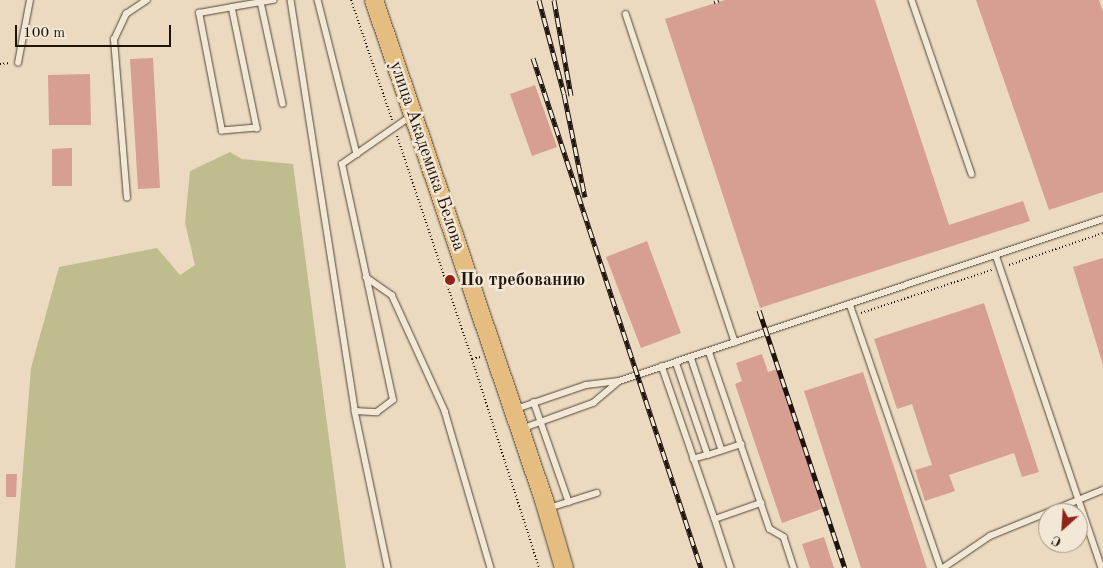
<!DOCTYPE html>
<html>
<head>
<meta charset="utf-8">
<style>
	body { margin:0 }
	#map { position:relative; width:1103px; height:568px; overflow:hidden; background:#ecdac0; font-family:"Old Standard TT",serif }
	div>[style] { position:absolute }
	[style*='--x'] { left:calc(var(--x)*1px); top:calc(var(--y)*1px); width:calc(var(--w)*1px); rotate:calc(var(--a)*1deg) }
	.green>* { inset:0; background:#bfbd8d }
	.building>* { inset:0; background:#d69f92 }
	.path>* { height:2px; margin-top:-1px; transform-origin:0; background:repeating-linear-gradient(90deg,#1d140c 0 1px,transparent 0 3.5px) }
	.roads { filter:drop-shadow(0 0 1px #514639) drop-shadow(0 0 1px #514639) }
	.lane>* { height:5.5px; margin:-2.75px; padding:0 2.75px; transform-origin:2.75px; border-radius:2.75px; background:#f3e7d6 }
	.primary>* { height:18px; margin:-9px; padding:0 9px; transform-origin:9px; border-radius:9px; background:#e6bd80 }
	.rail>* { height:5px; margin-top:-2.5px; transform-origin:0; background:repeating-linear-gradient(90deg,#f3e7d6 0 9px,#1d140c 0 18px); box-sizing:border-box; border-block:1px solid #1d140c }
	.dots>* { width:14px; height:14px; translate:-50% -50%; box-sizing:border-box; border:2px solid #f3e7d6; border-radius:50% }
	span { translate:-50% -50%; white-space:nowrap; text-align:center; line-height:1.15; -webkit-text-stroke:5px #f3e7d6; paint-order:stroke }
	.street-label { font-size:18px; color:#1d140c }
	.poi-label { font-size:18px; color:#1d140c; font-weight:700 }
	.left { translate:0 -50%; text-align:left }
	.north { position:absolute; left:1038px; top:503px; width:50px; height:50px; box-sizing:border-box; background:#f3e7d6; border:1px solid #9d9385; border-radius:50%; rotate:206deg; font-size:14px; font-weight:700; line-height:20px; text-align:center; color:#1d140c }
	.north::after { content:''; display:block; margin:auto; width:18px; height:22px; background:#8f2418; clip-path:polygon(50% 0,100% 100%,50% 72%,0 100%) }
	.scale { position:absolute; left:15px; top:25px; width:156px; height:22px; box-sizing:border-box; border:2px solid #1d140c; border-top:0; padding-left:6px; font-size:15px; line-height:18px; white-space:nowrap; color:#1d140c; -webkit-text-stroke:4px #f3e7d6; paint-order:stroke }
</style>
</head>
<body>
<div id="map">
	<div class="green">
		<div style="clip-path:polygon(230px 152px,242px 159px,293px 164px,346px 568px,15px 568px,31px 368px,59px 267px,157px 248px,180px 275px,195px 265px,185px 223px,190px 171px)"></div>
	</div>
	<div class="building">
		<div style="clip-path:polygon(725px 0,875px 0,949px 225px,1023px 201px,1030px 221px,760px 308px,665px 19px)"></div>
		<div style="clip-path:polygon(976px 0,1099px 0,1103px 12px,1103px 192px,1049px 210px)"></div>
		<div style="clip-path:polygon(153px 58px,160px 188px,138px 189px,130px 59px)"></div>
		<div style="clip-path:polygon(90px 74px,91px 125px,49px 125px,48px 75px)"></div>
		<div style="clip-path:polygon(535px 85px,557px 147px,532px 156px,510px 94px)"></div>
		<div style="clip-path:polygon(72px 148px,72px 186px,52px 186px,52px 149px)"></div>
		<div style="clip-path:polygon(647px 241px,681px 333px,641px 348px,606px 257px)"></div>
		<div style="clip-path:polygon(1103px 258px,1103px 365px,1073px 267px)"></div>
		<div style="clip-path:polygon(984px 303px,1039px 472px,1022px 477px,1014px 453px,949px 475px,955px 491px,925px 501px,915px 470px,932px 465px,912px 404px,897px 409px,874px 339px)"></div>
		<div style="clip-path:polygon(762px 354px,768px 372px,777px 369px,824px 508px,782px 523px,735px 384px,742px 381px,736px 363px)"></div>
		<div style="clip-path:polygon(863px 372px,927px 568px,861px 568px,804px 391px)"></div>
		<div style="clip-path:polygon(6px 474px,17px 474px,16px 497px,6px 497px)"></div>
		<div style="clip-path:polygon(824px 537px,834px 568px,810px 568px,802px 544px)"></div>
	</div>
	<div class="path">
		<div style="--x:351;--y:0;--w:127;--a:71.1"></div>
		<div style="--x:0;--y:64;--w:10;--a:-6"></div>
		<div style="--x:397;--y:136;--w:235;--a:71.4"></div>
		<div style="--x:1009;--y:265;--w:99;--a:-18.8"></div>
		<div style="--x:861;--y:313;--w:138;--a:-18.2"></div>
		<div style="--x:480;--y:357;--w:8;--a:166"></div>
		<div style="--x:472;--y:359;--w:219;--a:72.2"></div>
	</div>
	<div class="roads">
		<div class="lane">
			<div style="--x:291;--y:0;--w:416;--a:81.1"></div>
			<div style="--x:355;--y:411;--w:22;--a:3"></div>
			<div style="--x:377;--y:412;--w:20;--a:-37"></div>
			<div style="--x:393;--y:400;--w:241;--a:-102.2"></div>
			<div style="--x:342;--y:164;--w:84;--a:-34.8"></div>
			<div style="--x:318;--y:0;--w:159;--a:75.8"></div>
			<div style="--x:912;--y:0;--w:184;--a:71"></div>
			<div style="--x:261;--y:2;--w:104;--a:77.8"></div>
			<div style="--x:232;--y:7;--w:124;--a:78.3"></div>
			<div style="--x:257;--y:128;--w:35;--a:175"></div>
			<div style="--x:222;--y:131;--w:120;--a:-101"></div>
			<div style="--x:199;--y:13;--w:34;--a:-10"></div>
			<div style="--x:232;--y:7;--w:42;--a:-9.7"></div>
			<div style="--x:626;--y:14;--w:346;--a:71.6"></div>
			<div style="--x:18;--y:63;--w:64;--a:-79.2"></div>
			<div style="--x:127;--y:198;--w:159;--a:-94.7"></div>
			<div style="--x:114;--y:40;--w:29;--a:-65"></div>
			<div style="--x:126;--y:14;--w:25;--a:-34"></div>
			<div style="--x:996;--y:255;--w:330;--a:71.3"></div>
			<div style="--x:366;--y:277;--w:32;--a:35"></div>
			<div style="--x:392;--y:295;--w:128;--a:65.4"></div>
			<div style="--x:445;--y:411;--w:164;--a:73.7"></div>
			<div style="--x:850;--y:304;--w:279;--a:71"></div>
			<div style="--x:709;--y:351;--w:188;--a:71.1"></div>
			<div style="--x:770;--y:529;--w:16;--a:30"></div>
			<div style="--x:784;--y:537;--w:33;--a:72"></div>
			<div style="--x:691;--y:357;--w:98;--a:71.6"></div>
			<div style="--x:676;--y:362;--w:98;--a:71"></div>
			<div style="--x:708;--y:455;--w:15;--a:164"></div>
			<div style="--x:662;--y:366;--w:162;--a:70.9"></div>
			<div style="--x:715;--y:519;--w:49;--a:-19.2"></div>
			<div style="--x:534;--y:402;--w:106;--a:70.7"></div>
			<div style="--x:516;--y:409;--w:74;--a:-18.9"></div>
			<div style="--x:586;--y:385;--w:33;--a:-7"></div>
			<div style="--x:619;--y:381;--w:510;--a:-18.51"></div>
			<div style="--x:355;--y:411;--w:160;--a:78.1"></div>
			<div style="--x:521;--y:429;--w:77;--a:-19.9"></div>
			<div style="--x:593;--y:403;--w:34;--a:-40"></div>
			<div style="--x:708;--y:455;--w:35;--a:-18"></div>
			<div style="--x:549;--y:508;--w:50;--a:-17.4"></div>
			<div style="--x:715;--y:519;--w:52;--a:71.9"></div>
			<div style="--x:943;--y:568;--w:57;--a:-34.2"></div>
			<div style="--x:990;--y:536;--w:122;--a:-22.2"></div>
		</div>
		<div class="primary">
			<div style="--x:374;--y:0;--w:528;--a:71.22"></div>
			<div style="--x:544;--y:500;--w:71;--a:73.6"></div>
		</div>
	</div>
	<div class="rail">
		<div style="--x:539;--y:0;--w:97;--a:75.1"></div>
		<div style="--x:564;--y:94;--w:105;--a:78.5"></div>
		<div style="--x:554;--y:0;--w:97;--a:79.9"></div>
		<div style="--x:716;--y:0;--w:3;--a:72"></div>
		<div style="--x:533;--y:58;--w:537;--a:71.77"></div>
		<div style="--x:759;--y:310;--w:272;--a:71.6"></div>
	</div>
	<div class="dots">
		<div style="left:450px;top:280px;background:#8f2418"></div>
	</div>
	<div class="street-label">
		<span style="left:427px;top:156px;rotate:71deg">улица Академика Белова</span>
	</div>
	<div class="poi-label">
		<span class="left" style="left:460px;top:280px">По требованию</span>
	</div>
	<div class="north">С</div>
	<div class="scale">100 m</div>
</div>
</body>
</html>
